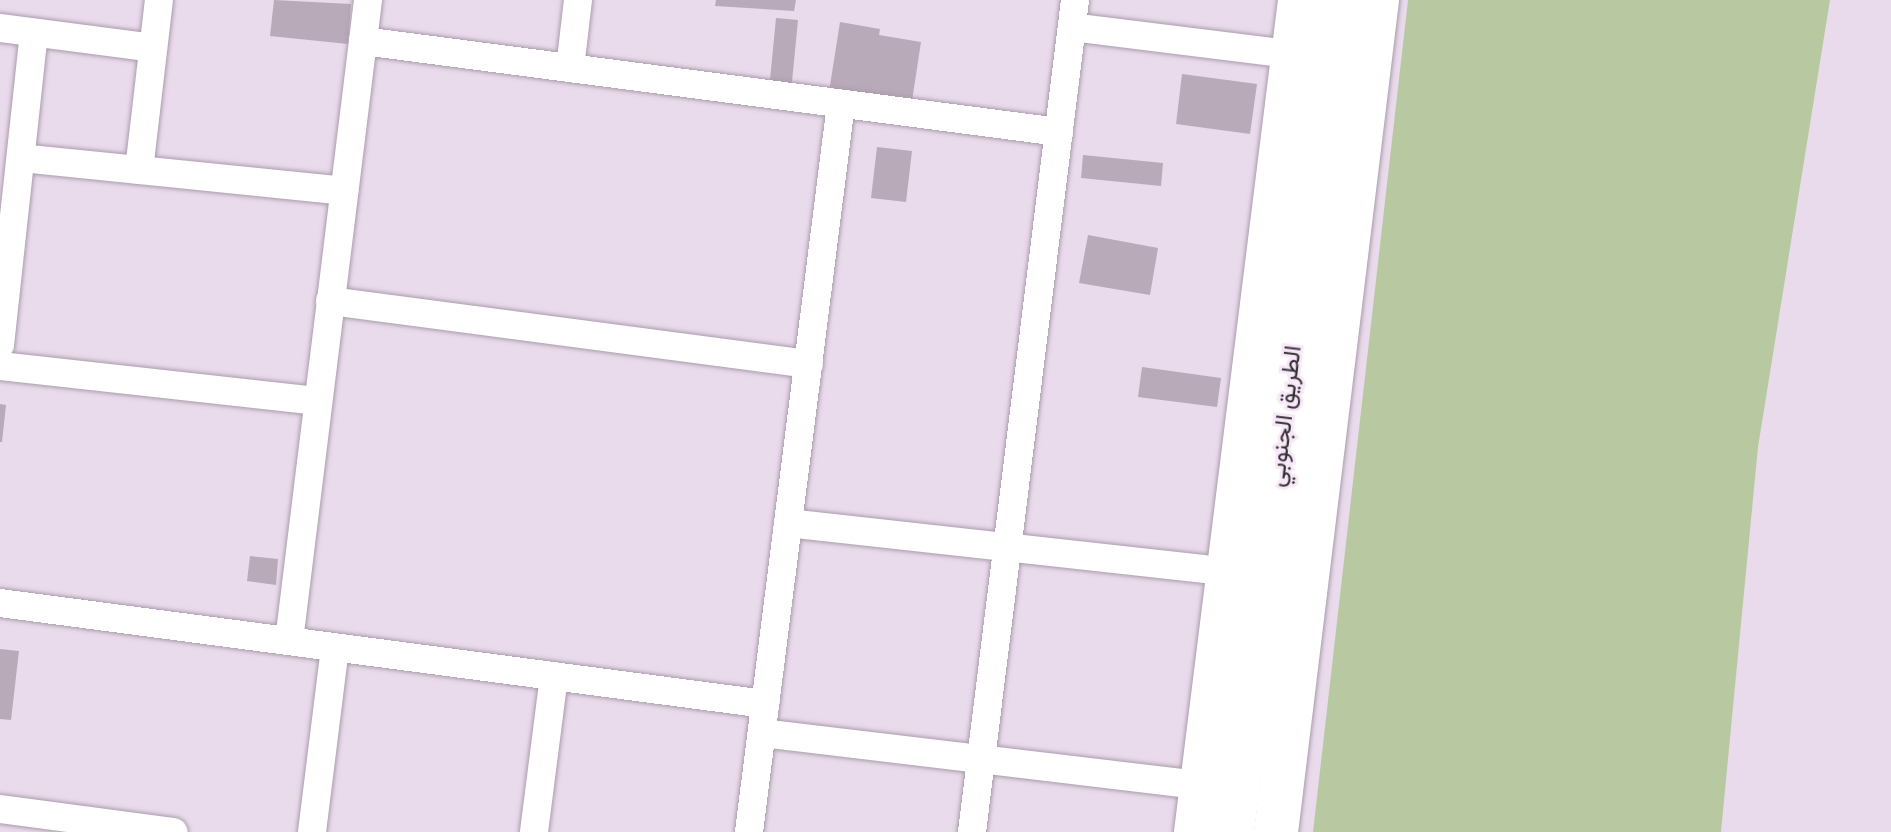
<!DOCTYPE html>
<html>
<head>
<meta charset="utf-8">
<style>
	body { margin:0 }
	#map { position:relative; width:1891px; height:832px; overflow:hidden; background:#e9dbeb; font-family:"Playfair Display",Vazirmatn,serif }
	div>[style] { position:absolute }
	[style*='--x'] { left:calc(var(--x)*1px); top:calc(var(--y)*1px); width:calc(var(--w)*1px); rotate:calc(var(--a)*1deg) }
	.green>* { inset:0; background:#b8c9a2 }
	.building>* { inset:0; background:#b8aab9 }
	.roads { filter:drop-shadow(0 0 2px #aa9cac) drop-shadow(0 0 2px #aa9cac) }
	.street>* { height:28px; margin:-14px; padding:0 14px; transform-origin:14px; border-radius:14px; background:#fff }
	.secondary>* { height:38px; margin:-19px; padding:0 19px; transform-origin:19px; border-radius:19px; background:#fff }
	.primary>* { height:44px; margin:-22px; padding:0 22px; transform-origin:22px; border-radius:22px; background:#fff }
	span { translate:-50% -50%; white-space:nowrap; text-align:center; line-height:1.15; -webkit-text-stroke:6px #f7e8f8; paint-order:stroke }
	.street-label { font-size:24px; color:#353036 }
</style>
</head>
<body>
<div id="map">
	<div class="green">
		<div style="clip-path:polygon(1408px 0,1830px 0,1758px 447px,1721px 832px,1313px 832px)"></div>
	</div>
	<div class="building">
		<div style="clip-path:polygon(274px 0,351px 4px,348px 44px,270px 36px)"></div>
		<div style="clip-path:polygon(716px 0,796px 0,794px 11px,715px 6px)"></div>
		<div style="clip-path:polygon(776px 18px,798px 20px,791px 92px,769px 90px)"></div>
		<div style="clip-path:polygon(840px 22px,880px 29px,879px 35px,921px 42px,912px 101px,828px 98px)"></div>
		<div style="clip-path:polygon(1182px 74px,1257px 84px,1250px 134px,1176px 124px)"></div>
		<div style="clip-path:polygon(877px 147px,912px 151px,906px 202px,871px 198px)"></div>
		<div style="clip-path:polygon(1083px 155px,1163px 163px,1161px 186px,1081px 178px)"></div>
		<div style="clip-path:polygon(1088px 235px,1158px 248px,1150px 295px,1079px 283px)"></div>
		<div style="clip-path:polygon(1142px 367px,1221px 378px,1217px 407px,1138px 397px)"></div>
		<div style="clip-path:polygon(0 404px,6px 405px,2px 442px,0 442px)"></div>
		<div style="clip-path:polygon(250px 556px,278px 559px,276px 585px,247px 581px)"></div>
		<div style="clip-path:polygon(0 649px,19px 651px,11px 720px,0 719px)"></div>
	</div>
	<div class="roads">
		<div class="street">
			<div style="--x:1072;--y:27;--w:220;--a:7.1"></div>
			<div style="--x:0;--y:28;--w:154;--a:7.4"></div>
			<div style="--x:363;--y:41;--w:702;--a:7.45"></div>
			<div style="--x:570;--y:68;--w:68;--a:-83.3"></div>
			<div style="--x:21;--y:158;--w:325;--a:5.8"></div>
			<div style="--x:139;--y:170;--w:171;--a:-83.3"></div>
			<div style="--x:330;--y:301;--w:483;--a:7.5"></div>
			<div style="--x:0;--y:345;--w:314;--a:-83.8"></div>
			<div style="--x:0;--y:366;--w:320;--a:6.3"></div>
			<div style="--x:788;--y:523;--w:440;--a:6.3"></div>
			<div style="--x:0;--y:603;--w:772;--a:7.52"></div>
			<div style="--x:289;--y:641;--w:646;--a:-82.97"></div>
			<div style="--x:762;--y:733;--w:440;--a:6.8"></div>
			<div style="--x:0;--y:809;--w:175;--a:7.6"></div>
			<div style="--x:312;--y:832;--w:186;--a:-82.9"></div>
			<div style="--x:534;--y:832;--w:157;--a:-82.7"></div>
			<div style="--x:749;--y:832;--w:734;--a:-82.8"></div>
			<div style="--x:972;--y:832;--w:838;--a:-82.94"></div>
		</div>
		<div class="secondary">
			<div style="--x:1193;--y:832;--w:838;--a:-82.87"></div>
		</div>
		<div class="primary">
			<div style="--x:1232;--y:832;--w:838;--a:-82.94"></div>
			<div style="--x:1276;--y:832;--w:838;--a:-83.08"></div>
		</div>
	</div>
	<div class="street-label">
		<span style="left:1283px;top:416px;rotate:-83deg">الطريق الجنوبي</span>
	</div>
</div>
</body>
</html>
